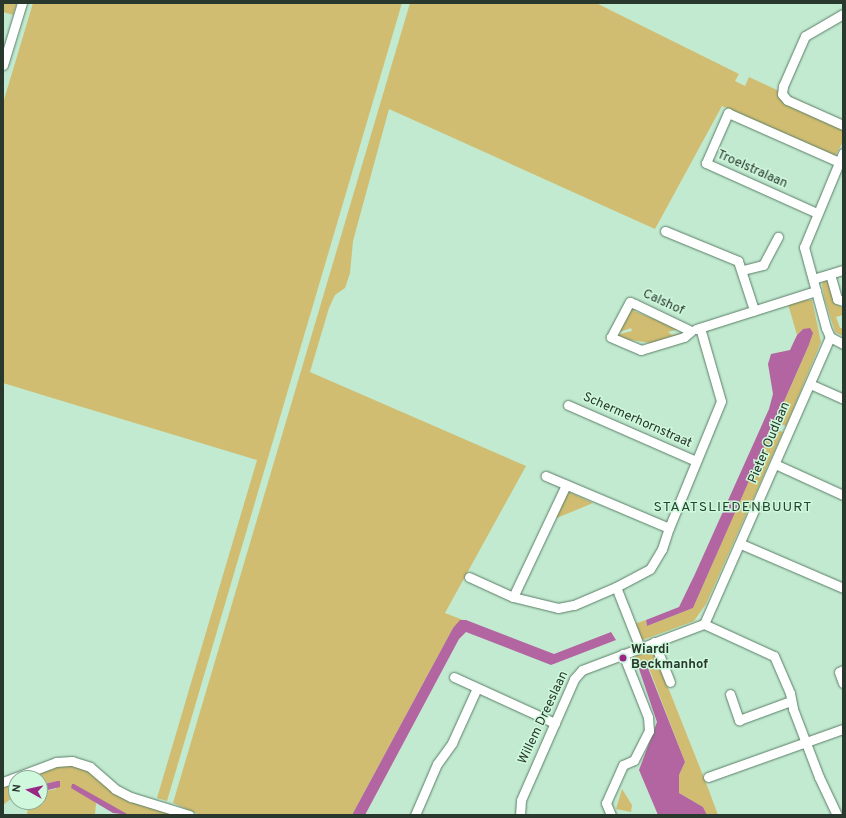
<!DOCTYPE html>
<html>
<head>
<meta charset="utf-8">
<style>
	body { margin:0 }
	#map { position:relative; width:846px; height:818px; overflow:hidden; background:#c2ead0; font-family:Overpass,sans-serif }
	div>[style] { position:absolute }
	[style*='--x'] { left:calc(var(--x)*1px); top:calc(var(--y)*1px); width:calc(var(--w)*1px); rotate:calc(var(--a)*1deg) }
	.green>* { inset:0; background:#d0bd71 }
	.water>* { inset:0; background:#b365a1 }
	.roads { filter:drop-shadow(0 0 1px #597e66) drop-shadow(0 0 1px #597e66) }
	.street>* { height:9px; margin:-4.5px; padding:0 4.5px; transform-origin:4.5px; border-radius:4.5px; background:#fff }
	.dots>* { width:11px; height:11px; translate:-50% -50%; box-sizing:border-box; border:2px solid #cff8dd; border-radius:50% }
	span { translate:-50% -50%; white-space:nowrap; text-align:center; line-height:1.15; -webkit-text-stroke:3px #cff8dd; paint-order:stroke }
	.street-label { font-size:13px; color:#28382d }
	.poi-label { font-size:13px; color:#28382d; font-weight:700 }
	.left { translate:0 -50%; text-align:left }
	.neighbourhood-label { font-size:14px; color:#224530; letter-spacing:1px }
	.frame { position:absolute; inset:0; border:4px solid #28382d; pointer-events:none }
	.north { position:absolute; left:8px; top:770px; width:40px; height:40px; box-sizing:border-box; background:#cff8dd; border:1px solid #8cab97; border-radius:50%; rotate:278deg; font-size:11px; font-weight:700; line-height:16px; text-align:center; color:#28382d }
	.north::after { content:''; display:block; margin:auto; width:14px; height:18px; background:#992785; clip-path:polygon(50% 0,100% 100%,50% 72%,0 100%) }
</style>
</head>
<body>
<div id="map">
	<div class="green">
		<div style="clip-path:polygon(3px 3px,17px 3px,13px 15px,3px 12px)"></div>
		<div style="clip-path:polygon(33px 3px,402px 3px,167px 801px,157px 798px,257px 460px,3px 383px,3px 103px)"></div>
		<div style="clip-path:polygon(410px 3px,596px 3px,739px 74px,735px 81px,745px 86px,749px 77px,843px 121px,843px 142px,835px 156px,722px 106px,655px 229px,389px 109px,353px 241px,350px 273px,345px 288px,335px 295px,329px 308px,310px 372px,526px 466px,445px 613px,463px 620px,453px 628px,352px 815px,200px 815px,173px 803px)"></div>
		<div style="clip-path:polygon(828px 280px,835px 304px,843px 308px,843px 315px,836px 317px,840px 328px,843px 328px,843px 336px,835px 332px,825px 300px,822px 285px,823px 281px)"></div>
		<div style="clip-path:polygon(805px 300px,812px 300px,821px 342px,786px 426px,775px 422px,808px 347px,803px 329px,797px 335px,788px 304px)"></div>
		<div style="clip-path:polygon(632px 308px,635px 309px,634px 311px,679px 329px,668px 332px,672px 335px,681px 333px,680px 336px,651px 343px,623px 339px,616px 335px,632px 331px,631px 328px,617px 333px)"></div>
		<div style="clip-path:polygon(772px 428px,783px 432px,706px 604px,694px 621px,640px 641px,634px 624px,646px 620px,647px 626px,693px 608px)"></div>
		<div style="clip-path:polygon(567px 491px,593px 503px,552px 520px)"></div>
		<div style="clip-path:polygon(652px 647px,708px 788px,718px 815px,707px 815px,703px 807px,679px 793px,679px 775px,685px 762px,647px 663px,638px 666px,631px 659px)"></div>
		<div style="clip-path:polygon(63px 764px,83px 767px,106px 784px,183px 815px,129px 815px,72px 784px,96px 803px,95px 815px,27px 815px,28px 802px,40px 802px,40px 792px,56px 789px,57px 781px,40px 785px,40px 778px,26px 778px)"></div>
		<div style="clip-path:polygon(16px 782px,16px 795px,3px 805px,3px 787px)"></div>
		<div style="clip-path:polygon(622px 789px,632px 805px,631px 812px,616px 809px)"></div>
	</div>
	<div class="water">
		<div style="clip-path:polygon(810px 328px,813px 333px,808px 347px,693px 608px,647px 626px,646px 620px,679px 607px,695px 574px,769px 409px,773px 394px,768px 364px,771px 354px,790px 350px,797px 335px,803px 329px)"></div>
		<div style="clip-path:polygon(460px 620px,466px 620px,554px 654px,611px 632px,616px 640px,551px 665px,466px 632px,459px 639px,365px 815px,352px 815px,453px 628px)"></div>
		<div style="clip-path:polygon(646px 663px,685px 762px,679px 775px,679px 793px,703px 807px,707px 815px,658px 815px,639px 770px,657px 722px,638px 666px)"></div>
		<div style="clip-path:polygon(57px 781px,60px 781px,60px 787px,40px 792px,40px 785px)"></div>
		<div style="clip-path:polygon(72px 784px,74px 784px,129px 815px,113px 813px,71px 788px)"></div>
	</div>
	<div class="roads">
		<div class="street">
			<div style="--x:843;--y:14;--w:44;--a:149.9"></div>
			<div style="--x:805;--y:36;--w:55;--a:113.7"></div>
			<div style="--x:783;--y:86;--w:8;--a:97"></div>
			<div style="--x:782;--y:94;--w:8;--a:50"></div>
			<div style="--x:787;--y:100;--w:61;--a:24.1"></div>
			<div style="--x:3;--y:65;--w:65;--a:-73"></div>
			<div style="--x:843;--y:153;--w:102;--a:112.5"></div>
			<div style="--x:804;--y:247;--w:84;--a:74.8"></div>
			<div style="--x:826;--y:328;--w:10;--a:66"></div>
			<div style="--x:830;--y:337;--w:15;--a:28"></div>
			<div style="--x:817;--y:213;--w:122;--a:-155.8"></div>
			<div style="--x:706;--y:163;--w:55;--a:-66.3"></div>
			<div style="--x:728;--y:113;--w:121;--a:23.8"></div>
			<div style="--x:665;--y:231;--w:79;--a:22.3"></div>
			<div style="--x:738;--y:261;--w:52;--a:71.9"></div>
			<div style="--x:743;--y:270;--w:21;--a:-14"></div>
			<div style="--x:763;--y:265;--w:32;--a:-62"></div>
			<div style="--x:830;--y:274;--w:26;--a:74"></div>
			<div style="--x:837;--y:299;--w:6;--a:18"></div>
			<div style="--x:813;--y:279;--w:31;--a:-17"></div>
			<div style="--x:630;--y:302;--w:5;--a:22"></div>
			<div style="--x:635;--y:304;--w:62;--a:25.7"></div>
			<div style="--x:691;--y:331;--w:9;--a:139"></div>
			<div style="--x:684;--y:337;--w:45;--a:163.2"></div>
			<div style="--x:641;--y:350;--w:33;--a:-157"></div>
			<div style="--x:611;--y:337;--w:40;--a:-62"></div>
			<div style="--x:696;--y:329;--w:126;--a:-17.6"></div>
			<div style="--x:810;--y:384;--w:36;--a:24"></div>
			<div style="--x:568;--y:405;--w:140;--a:23.6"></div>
			<div style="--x:775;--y:464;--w:75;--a:24.5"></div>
			<div style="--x:669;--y:528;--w:137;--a:-67.7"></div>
			<div style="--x:721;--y:401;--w:76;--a:-106"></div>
			<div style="--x:741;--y:544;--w:111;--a:23.3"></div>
			<div style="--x:469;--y:577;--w:48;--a:24.4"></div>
			<div style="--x:513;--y:597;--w:46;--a:13.7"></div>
			<div style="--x:558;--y:608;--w:16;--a:-11"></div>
			<div style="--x:574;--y:605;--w:46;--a:-23.2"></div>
			<div style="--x:616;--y:587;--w:38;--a:-28"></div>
			<div style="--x:650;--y:569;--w:23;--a:-59"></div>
			<div style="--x:662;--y:549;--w:22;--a:-72"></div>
			<div style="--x:669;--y:528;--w:134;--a:-157.1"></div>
			<div style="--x:616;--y:587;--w:66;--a:68.5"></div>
			<div style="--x:513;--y:597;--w:124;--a:-64.7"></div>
			<div style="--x:704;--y:624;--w:313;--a:-66.3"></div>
			<div style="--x:654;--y:642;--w:43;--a:68.2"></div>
			<div style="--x:843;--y:670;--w:4;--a:153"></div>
			<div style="--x:839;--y:672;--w:12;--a:70"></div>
			<div style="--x:454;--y:677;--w:111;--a:24.5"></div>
			<div style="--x:730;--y:694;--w:28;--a:71"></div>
			<div style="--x:739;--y:720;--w:55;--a:-20.1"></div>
			<div style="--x:708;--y:777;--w:143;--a:-19.6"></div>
			<div style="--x:3;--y:782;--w:57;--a:-20.7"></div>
			<div style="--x:56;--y:762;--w:16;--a:-4"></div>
			<div style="--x:72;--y:761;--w:19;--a:18"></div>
			<div style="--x:90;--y:767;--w:33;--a:41"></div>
			<div style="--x:115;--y:789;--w:18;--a:27"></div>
			<div style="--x:131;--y:797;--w:61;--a:17.2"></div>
			<div style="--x:415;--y:815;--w:56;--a:-66.7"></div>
			<div style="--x:437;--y:764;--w:26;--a:-54"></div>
			<div style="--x:452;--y:743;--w:60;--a:-65.6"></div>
			<div style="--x:520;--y:815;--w:15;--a:-86"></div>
			<div style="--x:521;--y:800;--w:132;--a:-66.3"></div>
			<div style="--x:574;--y:679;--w:12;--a:-48"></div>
			<div style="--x:582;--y:670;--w:130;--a:-20.7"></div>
			<div style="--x:704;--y:624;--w:77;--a:24.6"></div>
			<div style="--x:774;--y:656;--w:40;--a:66.6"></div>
			<div style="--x:790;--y:693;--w:16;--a:79"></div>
			<div style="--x:793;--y:709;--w:73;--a:69.1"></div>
			<div style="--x:819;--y:777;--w:42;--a:64.7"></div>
			<div style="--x:611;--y:815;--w:13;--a:-113"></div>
			<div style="--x:606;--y:803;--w:42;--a:-65.9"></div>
			<div style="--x:623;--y:765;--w:12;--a:-24"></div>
			<div style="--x:634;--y:760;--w:33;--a:-63"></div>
			<div style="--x:649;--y:731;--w:14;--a:-94"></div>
			<div style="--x:648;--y:717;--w:68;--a:-111.6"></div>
		</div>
	</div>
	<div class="dots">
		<div style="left:623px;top:658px;background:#992785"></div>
	</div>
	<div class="street-label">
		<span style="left:752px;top:170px;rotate:24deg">Troelstralaan</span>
		<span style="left:663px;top:303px;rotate:25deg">Calshof</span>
		<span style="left:637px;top:421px;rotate:24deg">Schermerhornstraat</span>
		<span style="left:770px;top:443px;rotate:-67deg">Pieter Oudlaan</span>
		<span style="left:544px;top:718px;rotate:-65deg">Willem Dreeslaan</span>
	</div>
	<div class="poi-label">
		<span class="left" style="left:631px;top:658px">Wiardi<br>Beckmanhof</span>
	</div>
	<div class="neighbourhood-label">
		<span style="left:733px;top:508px">STAATSLIEDENBUURT</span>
	</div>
	<div class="frame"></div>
	<div class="north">N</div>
</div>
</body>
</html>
